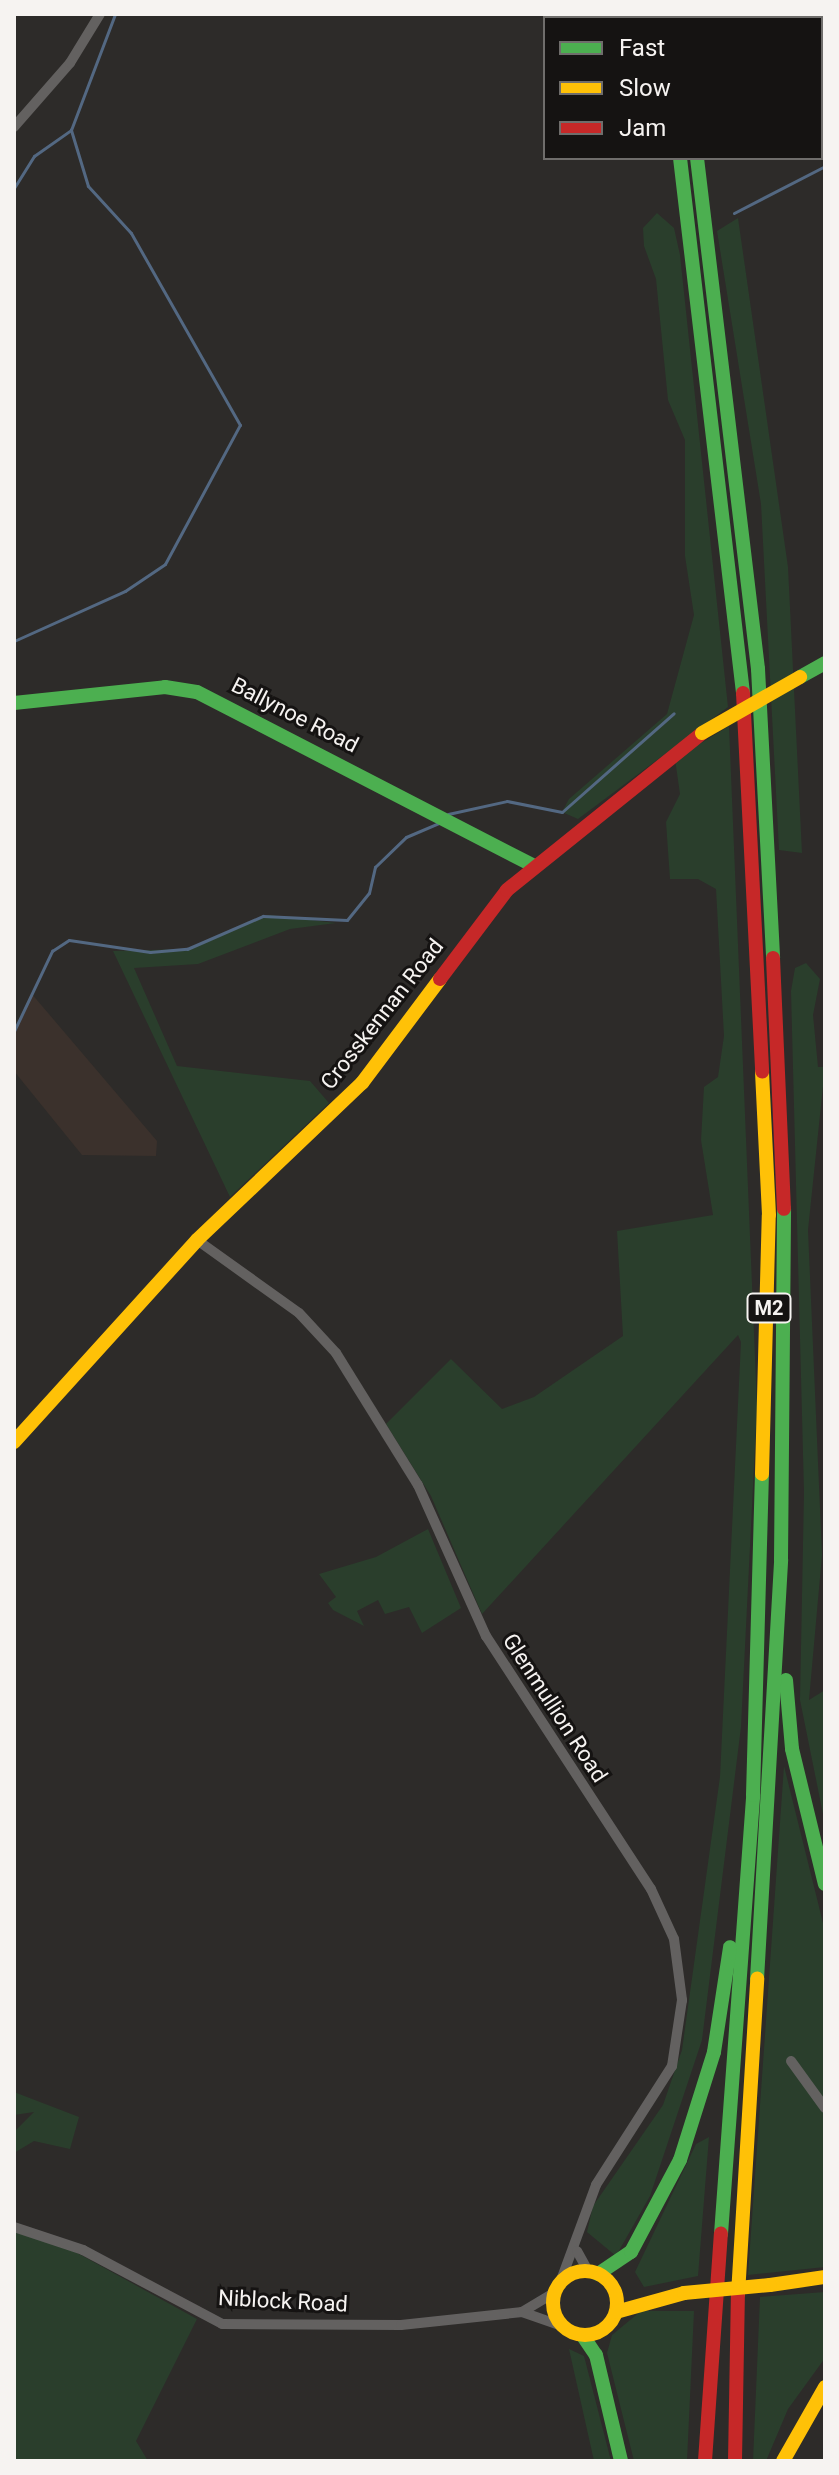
<!DOCTYPE html>
<html>
<head>
<meta charset="utf-8">
<style>
	body { margin:0 }
	#map { position:relative; width:839px; height:2475px; overflow:hidden; background:#2d2b29; font-family:Roboto,sans-serif }
	div>[style] { position:absolute }
	[style*='--x'] { left:calc(var(--x)*1px); top:calc(var(--y)*1px); width:calc(var(--w)*1px); rotate:calc(var(--a)*1deg) }
	.built>* { inset:0; background:#3b312c }
	.green>* { inset:0; background:#2a3e2c }
	.stream>* { height:3px; margin:-1.5px; padding:0 1.5px; transform-origin:1.5px; border-radius:1.5px; background:#536882 }
	.street>* { height:10px; margin:-5px; padding:0 5px; transform-origin:5px; border-radius:5px; background:#636160 }
	.fast>* { height:14px; margin:-7px; padding:0 7px; transform-origin:7px; border-radius:7px; background:#4caf50 }
	.slow>* { height:14px; margin:-7px; padding:0 7px; transform-origin:7px; border-radius:7px; background:#ffc107 }
	.slow>.ring { margin:-7px; padding:0; box-sizing:content-box; background:none; border:14px solid #ffc107; border-radius:50% }
	.jam>* { height:14px; margin:-7px; padding:0 7px; transform-origin:7px; border-radius:7px; background:#c62828 }
	.slow-bridge>* { height:14px; margin:-7px; padding:0 7px; transform-origin:7px; border-radius:7px; background:#ffc107 }
	span { translate:-50% -50%; white-space:nowrap; text-align:center; line-height:1.15; -webkit-text-stroke:6px #151312; paint-order:stroke }
	.shield-label span { padding:2px 6px; background:#151312; border:2px solid; border-radius:6px; -webkit-text-stroke-width:0 }
	.shield-label { font-size:20px; color:#f6f3f1; font-weight:700 }
	.street-label { font-size:22px; color:#f6f3f1 }
	.frame { position:absolute; inset:0; border:16px solid #f6f3f1; pointer-events:none }
	.legend { position:absolute; left:543px; top:16px; width:280px; height:144px; box-sizing:border-box; background:#151312; border:2px solid #6f6d6b; margin:0; padding:10px 14px; list-style:none; font-size:24px; color:#f6f3f1 }
	.legend li { display:flex; align-items:center; gap:16px; height:40px }
	.legend b { width:40px; border:2px solid #6f6d6b }
</style>
</head>
<body>
<div id="map">
	<div class="built">
		<div style="clip-path:polygon(31px 993px,157px 1141px,156px 1156px,82px 1155px,14px 1071px,14px 1031px)"></div>
	</div>
	<div class="green">
		<div style="clip-path:polygon(657px 213px,674px 228px,680px 255px,728px 707px,578px 819px,562px 812px,569px 799px,667px 714px,694px 615px,685px 556px,685px 440px,668px 400px,656px 279px,644px 246px,643px 228px)"></div>
		<div style="clip-path:polygon(738px 218px,788px 567px,802px 853px,779px 850px,761px 504px,717px 231px)"></div>
		<div style="clip-path:polygon(729px 726px,757px 1406px,741px 1727px,702px 2040px,650px 2196px,616px 2256px,587px 2232px,593px 2206px,663px 2105px,682px 2050px,720px 1777px,741px 1342px,738px 1335px,482px 1614px,431px 1496px,386px 1424px,451px 1359px,502px 1409px,534px 1397px,623px 1336px,617px 1231px,713px 1215px,701px 1140px,704px 1087px,718px 1077px,724px 1036px,716px 889px,698px 879px,670px 879px,666px 822px,680px 794px,675px 759px)"></div>
		<div style="clip-path:polygon(269px 915px,336px 923px,290px 929px,198px 964px,134px 968px,177px 1066px,310px 1081px,329px 1103px,230px 1197px,113px 951px,187px 949px)"></div>
		<div style="clip-path:polygon(806px 963px,820px 979px,813px 1015px,818px 1067px,825px 1067px,808px 1230px,822px 1555px,809px 1700px,825px 1690px,825px 1824px,800px 1700px,804px 1492px,791px 991px,795px 968px)"></div>
		<div style="clip-path:polygon(428px 1529px,461px 1608px,422px 1633px,409px 1607px,385px 1614px,378px 1600px,357px 1611px,364px 1626px,333px 1610px,328px 1603px,336px 1597px,319px 1574px,376px 1557px)"></div>
		<div style="clip-path:polygon(784px 1766px,825px 1931px,825px 2267px,748px 2275px)"></div>
		<div style="clip-path:polygon(14px 2092px,79px 2117px,70px 2149px,34px 2141px,14px 2153px,14px 2132px,34px 2112px,14px 2115px)"></div>
		<div style="clip-path:polygon(709px 2137px,698px 2276px,644px 2287px,635px 2272px,696px 2144px)"></div>
		<div style="clip-path:polygon(14px 2232px,70px 2249px,197px 2319px,136px 2441px,148px 2461px,14px 2461px)"></div>
		<div style="clip-path:polygon(825px 2292px,825px 2358px,788px 2409px,766px 2461px,753px 2461px,760px 2297px)"></div>
		<div style="clip-path:polygon(641px 2311px,694px 2311px,687px 2461px,634px 2461px,607px 2353px,612px 2335px)"></div>
		<div style="clip-path:polygon(569px 2349px,584px 2356px,611px 2461px,594px 2461px)"></div>
	</div>
	<div class="stream">
		<div style="--x:14;--y:188;--w:38;--a:-58"></div>
		<div style="--x:34;--y:156;--w:45;--a:-35.1"></div>
		<div style="--x:71;--y:130;--w:124;--a:-69.2"></div>
		<div style="--x:734;--y:213;--w:102;--a:-27.3"></div>
		<div style="--x:14;--y:641;--w:122;--a:-24.2"></div>
		<div style="--x:125;--y:591;--w:48;--a:-34"></div>
		<div style="--x:165;--y:564;--w:158;--a:-61.7"></div>
		<div style="--x:240;--y:425;--w:221;--a:-119.6"></div>
		<div style="--x:131;--y:233;--w:64;--a:-132.5"></div>
		<div style="--x:88;--y:186;--w:59;--a:-106.9"></div>
		<div style="--x:448;--y:814;--w:60;--a:-12.4"></div>
		<div style="--x:507;--y:801;--w:56;--a:11.3"></div>
		<div style="--x:562;--y:812;--w:149;--a:-41.5"></div>
		<div style="--x:14;--y:1031;--w:89;--a:-64.6"></div>
		<div style="--x:52;--y:951;--w:20;--a:-33"></div>
		<div style="--x:69;--y:940;--w:82;--a:8.4"></div>
		<div style="--x:150;--y:952;--w:37;--a:-5"></div>
		<div style="--x:187;--y:949;--w:83;--a:-23.5"></div>
		<div style="--x:263;--y:916;--w:84;--a:2.7"></div>
		<div style="--x:347;--y:920;--w:35;--a:-51"></div>
		<div style="--x:369;--y:893;--w:27;--a:-77"></div>
		<div style="--x:375;--y:867;--w:43;--a:-44.1"></div>
		<div style="--x:406;--y:837;--w:36;--a:-23"></div>
	</div>
	<div class="street">
		<div style="--x:14;--y:127;--w:85;--a:-48.8"></div>
		<div style="--x:70;--y:63;--w:57;--a:-58.5"></div>
		<div style="--x:197;--y:1240;--w:125;--a:35.6"></div>
		<div style="--x:299;--y:1313;--w:54;--a:47.2"></div>
		<div style="--x:336;--y:1353;--w:155;--a:58.2"></div>
		<div style="--x:418;--y:1485;--w:166;--a:65.8"></div>
		<div style="--x:486;--y:1636;--w:302;--a:56.9"></div>
		<div style="--x:651;--y:1889;--w:55;--a:65.3"></div>
		<div style="--x:674;--y:1939;--w:62;--a:82.5"></div>
		<div style="--x:682;--y:2000;--w:67;--a:98.6"></div>
		<div style="--x:672;--y:2066;--w:141;--a:122.6"></div>
		<div style="--x:596;--y:2185;--w:104;--a:110.2"></div>
		<div style="--x:791;--y:2061;--w:58;--a:54.1"></div>
		<div style="--x:14;--y:2227;--w:73;--a:18.4"></div>
		<div style="--x:83;--y:2250;--w:157;--a:28"></div>
		<div style="--x:222;--y:2324;--w:179;--a:0.3"></div>
		<div style="--x:401;--y:2325;--w:122;--a:-6.1"></div>
		<div style="--x:522;--y:2312;--w:37;--a:-31"></div>
		<div style="--x:577;--y:2251;--w:23;--a:61"></div>
		<div style="--x:522;--y:2312;--w:42;--a:19.3"></div>
	</div>
	<div class="fast">
		<div style="--x:680;--y:158;--w:539;--a:83.28"></div>
		<div style="--x:697;--y:158;--w:515;--a:83.19"></div>
		<div style="--x:758;--y:669;--w:289;--a:87"></div>
		<div style="--x:800;--y:677;--w:29;--a:-29"></div>
		<div style="--x:14;--y:703;--w:152;--a:-6"></div>
		<div style="--x:165;--y:687;--w:32;--a:9"></div>
		<div style="--x:197;--y:692;--w:379;--a:27.3"></div>
		<div style="--x:786;--y:1680;--w:69;--a:85"></div>
		<div style="--x:792;--y:1749;--w:139;--a:76.3"></div>
		<div style="--x:757;--y:1979;--w:420;--a:-86.7"></div>
		<div style="--x:781;--y:1560;--w:351;--a:-89.5"></div>
		<div style="--x:721;--y:2234;--w:440;--a:-85.8"></div>
		<div style="--x:753;--y:1795;--w:321;--a:-88.4"></div>
		<div style="--x:598;--y:2274;--w:40;--a:-34"></div>
		<div style="--x:631;--y:2252;--w:104;--a:-62"></div>
		<div style="--x:680;--y:2160;--w:113;--a:-72.5"></div>
		<div style="--x:714;--y:2052;--w:106;--a:-81.3"></div>
		<div style="--x:583;--y:2336;--w:23;--a:56"></div>
		<div style="--x:596;--y:2355;--w:109;--a:76.7"></div>
	</div>
	<div class="slow">
		<div style="--x:655;--y:14;--w:4;--a:76"></div>
		<div style="--x:673;--y:14;--w:4;--a:76"></div>
		<div style="--x:14;--y:1442;--w:273;--a:-47.8"></div>
		<div style="--x:197;--y:1240;--w:228;--a:-43.6"></div>
		<div style="--x:362;--y:1083;--w:130;--a:-53.1"></div>
		<div style="--x:762;--y:1474;--w:259;--a:-88.5"></div>
		<div style="--x:769;--y:1215;--w:143;--a:-92.8"></div>
		<div class="ring" style="left:553px;top:2271px;width:50px;height:50px"></div>
		<div style="--x:770;--y:2285;--w:56;--a:-8.3"></div>
		<div style="--x:738;--y:2294;--w:316;--a:-86.5"></div>
		<div style="--x:616;--y:2312;--w:71;--a:-15.6"></div>
		<div style="--x:783;--y:2461;--w:85;--a:-60.4"></div>
	</div>
	<div class="jam">
		<div style="--x:743;--y:693;--w:379;--a:87.1"></div>
		<div style="--x:773;--y:958;--w:251;--a:87.5"></div>
		<div style="--x:440;--y:979;--w:111;--a:-53"></div>
		<div style="--x:507;--y:890;--w:250;--a:-38.8"></div>
		<div style="--x:705;--y:2461;--w:228;--a:-86"></div>
		<div style="--x:735;--y:2461;--w:167;--a:-89"></div>
	</div>
	<div class="slow-bridge">
		<div style="--x:702;--y:733;--w:113;--a:-29.7"></div>
		<div style="--x:684;--y:2293;--w:86;--a:-5.3"></div>
	</div>
	<div class="shield-label">
		<span style="left:769px;top:1308px">M2</span>
	</div>
	<div class="street-label">
		<span style="left:295px;top:715px;rotate:27deg">Ballynoe Road</span>
		<span style="left:382px;top:1014px;rotate:-52deg">Crosskennan Road</span>
		<span style="left:555px;top:1708px;rotate:57deg">Glenmullion Road</span>
		<span style="left:283px;top:2301px;rotate:3deg">Niblock Road</span>
	</div>
	<div class="frame"></div>
	<ul class="legend">
	<li><b style="height:10px;background:#4caf50"></b>Fast</li>
	<li><b style="height:10px;background:#ffc107"></b>Slow</li>
	<li><b style="height:10px;background:#c62828"></b>Jam</li>
	</ul>
</div>
</body>
</html>
